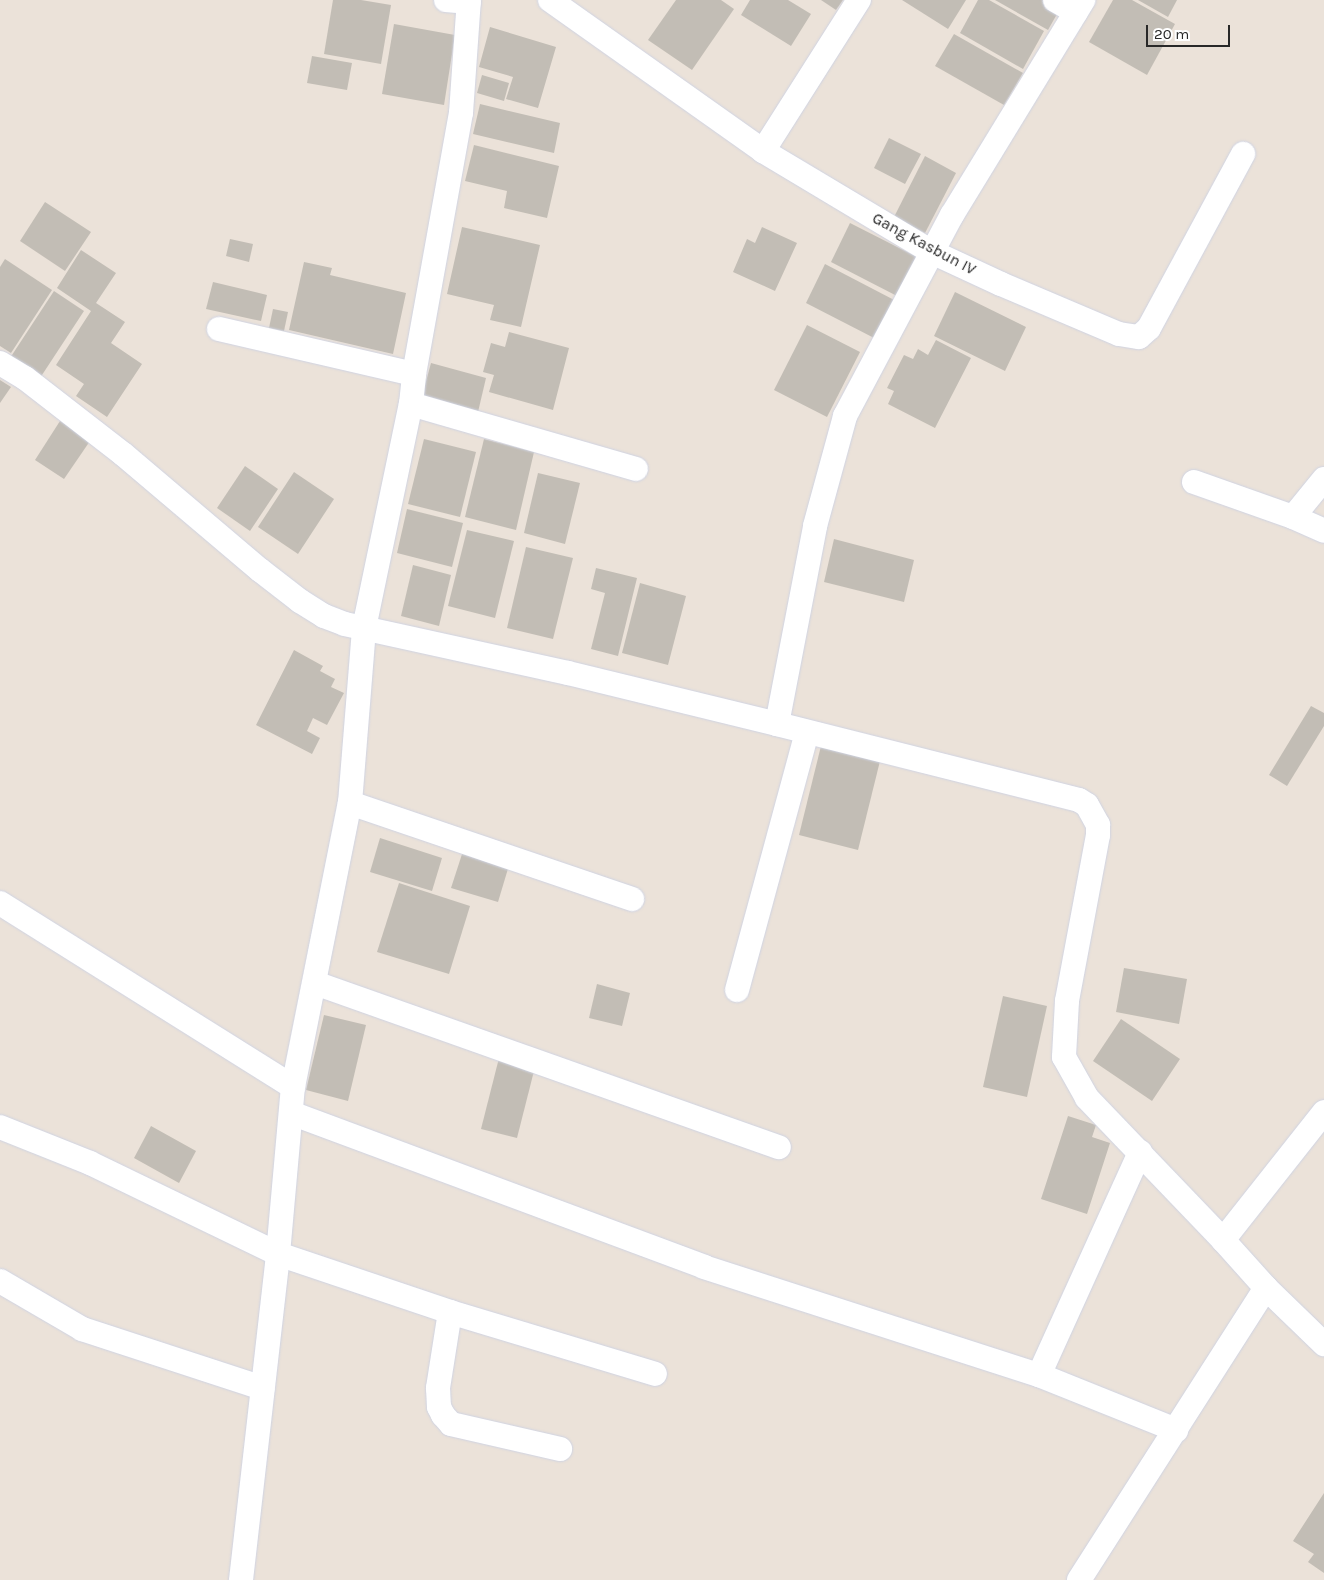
<!DOCTYPE html>
<html>
<head>
<meta charset="utf-8">
<style>
	body { margin:0 }
	#map { position:relative; width:1324px; height:1580px; overflow:hidden; background:#ebe2d9; font-family:Karla,sans-serif }
	div>[style] { position:absolute }
	[style*='--x'] { left:calc(var(--x)*1px); top:calc(var(--y)*1px); width:calc(var(--w)*1px); rotate:calc(var(--a)*1deg) }
	.building>* { inset:0; background:#c2bdb5 }
	.roads { filter:drop-shadow(0 0 1px #cfd3e2) drop-shadow(0 0 1px #cfd3e2) }
	.street>* { height:24px; margin:-12px; padding:0 12px; transform-origin:12px; border-radius:12px; background:#fff }
	span { translate:-50% -50%; white-space:nowrap; text-align:center; line-height:1.15; -webkit-text-stroke:4px #fff; paint-order:stroke }
	.street-label { font-size:16px; color:#282828 }
	.scale { position:absolute; left:1146px; top:25px; width:84px; height:22px; box-sizing:border-box; border:2px solid #282828; border-top:0; padding-left:6px; font-size:15px; line-height:18px; white-space:nowrap; color:#282828; -webkit-text-stroke:4px #fff; paint-order:stroke }
</style>
</head>
<body>
<div id="map">
	<div class="building">
		<div style="clip-path:polygon(333px 0,361px 0,391px 5px,381px 64px,324px 54px)"></div>
		<div style="clip-path:polygon(676px 0,721px 0,734px 9px,692px 70px,648px 40px)"></div>
		<div style="clip-path:polygon(750px 0,788px 0,811px 14px,791px 46px,741px 15px)"></div>
		<div style="clip-path:polygon(821px 0,843px 0,836px 10px)"></div>
		<div style="clip-path:polygon(902px 0,966px 0,948px 29px)"></div>
		<div style="clip-path:polygon(978px 0,989px 0,1044px 31px,1023px 69px,960px 33px)"></div>
		<div style="clip-path:polygon(995px 0,1049px 0,1061px 7px,1048px 30px)"></div>
		<div style="clip-path:polygon(1113px 0,1132px 0,1175px 24px,1147px 75px,1089px 42px)"></div>
		<div style="clip-path:polygon(1138px 0,1177px 0,1168px 17px)"></div>
		<div style="clip-path:polygon(394px 24px,455px 35px,444px 105px,382px 94px)"></div>
		<div style="clip-path:polygon(490px 27px,556px 47px,538px 108px,506px 99px,513px 77px,479px 67px)"></div>
		<div style="clip-path:polygon(954px 34px,1023px 73px,1004px 105px,935px 66px)"></div>
		<div style="clip-path:polygon(312px 56px,352px 63px,347px 90px,307px 83px)"></div>
		<div style="clip-path:polygon(482px 75px,509px 83px,504px 101px,477px 93px)"></div>
		<div style="clip-path:polygon(480px 104px,560px 123px,554px 153px,473px 134px)"></div>
		<div style="clip-path:polygon(889px 138px,921px 154px,905px 184px,874px 168px)"></div>
		<div style="clip-path:polygon(474px 145px,559px 166px,547px 218px,504px 208px,507px 191px,465px 181px)"></div>
		<div style="clip-path:polygon(925px 156px,956px 173px,925px 233px,894px 217px)"></div>
		<div style="clip-path:polygon(45px 202px,91px 232px,65px 271px,20px 241px)"></div>
		<div style="clip-path:polygon(850px 223px,917px 257px,897px 296px,831px 262px)"></div>
		<div style="clip-path:polygon(462px 227px,540px 245px,521px 327px,490px 320px,494px 305px,447px 294px)"></div>
		<div style="clip-path:polygon(762px 227px,797px 243px,775px 291px,733px 272px,747px 239px,755px 243px)"></div>
		<div style="clip-path:polygon(230px 239px,253px 244px,249px 262px,226px 256px)"></div>
		<div style="clip-path:polygon(81px 250px,116px 273px,96px 303px,125px 322px,111px 343px,142px 364px,107px 417px,76px 396px,84px 384px,56px 365px,91px 311px,57px 288px)"></div>
		<div style="clip-path:polygon(5px 259px,52px 290px,11px 353px,0 346px,0 267px)"></div>
		<div style="clip-path:polygon(304px 262px,332px 268px,330px 275px,406px 293px,393px 354px,289px 330px)"></div>
		<div style="clip-path:polygon(825px 264px,898px 302px,878px 340px,806px 303px)"></div>
		<div style="clip-path:polygon(213px 282px,267px 295px,261px 321px,206px 309px)"></div>
		<div style="clip-path:polygon(54px 291px,84px 311px,40px 378px,10px 358px)"></div>
		<div style="clip-path:polygon(955px 292px,1026px 327px,1005px 371px,934px 336px)"></div>
		<div style="clip-path:polygon(273px 309px,288px 312px,284px 331px,269px 328px)"></div>
		<div style="clip-path:polygon(807px 325px,860px 352px,827px 417px,774px 390px)"></div>
		<div style="clip-path:polygon(509px 332px,569px 348px,553px 410px,489px 392px,494px 375px,483px 372px,491px 343px,505px 347px)"></div>
		<div style="clip-path:polygon(936px 340px,971px 358px,935px 428px,888px 404px,894px 391px,887px 388px,904px 355px,913px 359px,918px 349px,928px 355px)"></div>
		<div style="clip-path:polygon(431px 363px,486px 378px,478px 412px,422px 396px)"></div>
		<div style="clip-path:polygon(0 380px,11px 387px,0 403px)"></div>
		<div style="clip-path:polygon(60px 421px,90px 441px,64px 479px,35px 460px)"></div>
		<div style="clip-path:polygon(424px 439px,476px 452px,460px 517px,408px 504px)"></div>
		<div style="clip-path:polygon(484px 439px,534px 452px,516px 530px,465px 517px)"></div>
		<div style="clip-path:polygon(245px 466px,278px 489px,250px 531px,217px 508px)"></div>
		<div style="clip-path:polygon(294px 472px,334px 499px,298px 554px,258px 527px)"></div>
		<div style="clip-path:polygon(538px 473px,580px 483px,565px 544px,524px 533px)"></div>
		<div style="clip-path:polygon(407px 509px,463px 523px,452px 567px,397px 553px)"></div>
		<div style="clip-path:polygon(467px 530px,514px 541px,495px 618px,448px 606px)"></div>
		<div style="clip-path:polygon(834px 539px,914px 560px,904px 602px,824px 582px)"></div>
		<div style="clip-path:polygon(526px 547px,573px 558px,553px 639px,507px 628px)"></div>
		<div style="clip-path:polygon(413px 565px,451px 575px,439px 626px,401px 616px)"></div>
		<div style="clip-path:polygon(596px 568px,637px 578px,618px 656px,591px 649px,605px 593px,591px 589px)"></div>
		<div style="clip-path:polygon(640px 583px,686px 596px,668px 665px,622px 653px)"></div>
		<div style="clip-path:polygon(294px 650px,323px 666px,320px 671px,335px 679px,331px 687px,344px 693px,327px 725px,313px 718px,307px 731px,320px 738px,312px 754px,256px 725px)"></div>
		<div style="clip-path:polygon(1311px 706px,1324px 713px,1324px 726px,1287px 786px,1269px 775px)"></div>
		<div style="clip-path:polygon(821px 746px,880px 761px,858px 850px,799px 835px)"></div>
		<div style="clip-path:polygon(380px 838px,442px 858px,432px 891px,370px 872px)"></div>
		<div style="clip-path:polygon(464px 848px,510px 862px,498px 902px,451px 888px)"></div>
		<div style="clip-path:polygon(399px 883px,470px 906px,449px 974px,377px 952px)"></div>
		<div style="clip-path:polygon(1124px 968px,1187px 979px,1179px 1024px,1116px 1012px)"></div>
		<div style="clip-path:polygon(597px 984px,630px 993px,622px 1026px,589px 1018px)"></div>
		<div style="clip-path:polygon(1003px 996px,1047px 1006px,1027px 1097px,983px 1087px)"></div>
		<div style="clip-path:polygon(324px 1015px,366px 1025px,348px 1101px,306px 1090px)"></div>
		<div style="clip-path:polygon(1121px 1019px,1180px 1059px,1152px 1101px,1093px 1061px)"></div>
		<div style="clip-path:polygon(499px 1058px,535px 1067px,517px 1138px,481px 1129px)"></div>
		<div style="clip-path:polygon(1068px 1116px,1096px 1125px,1092px 1137px,1110px 1143px,1087px 1214px,1041px 1199px)"></div>
		<div style="clip-path:polygon(151px 1126px,196px 1151px,179px 1183px,134px 1158px)"></div>
		<div style="clip-path:polygon(1324px 1493px,1324px 1573px,1308px 1562px,1314px 1554px,1293px 1541px)"></div>
	</div>
	<div class="roads">
		<div class="street">
			<div style="--x:446;--y:0;--w:23;--a:5"></div>
			<div style="--x:550;--y:0;--w:261;--a:35.3"></div>
			<div style="--x:763;--y:151;--w:197;--a:30.9"></div>
			<div style="--x:932;--y:252;--w:76;--a:24.9"></div>
			<div style="--x:1001;--y:284;--w:128;--a:23"></div>
			<div style="--x:1119;--y:334;--w:20;--a:9"></div>
			<div style="--x:1139;--y:337;--w:13;--a:-42"></div>
			<div style="--x:1149;--y:328;--w:198;--a:-61.6"></div>
			<div style="--x:1055;--y:0;--w:24;--a:30"></div>
			<div style="--x:763;--y:151;--w:179;--a:-57.6"></div>
			<div style="--x:219;--y:329;--w:200;--a:13"></div>
			<div style="--x:0;--y:363;--w:29;--a:31"></div>
			<div style="--x:25;--y:378;--w:124;--a:37.8"></div>
			<div style="--x:123;--y:454;--w:180;--a:40.3"></div>
			<div style="--x:260;--y:570;--w:51;--a:37.8"></div>
			<div style="--x:300;--y:601;--w:28;--a:32"></div>
			<div style="--x:324;--y:616;--w:22;--a:21"></div>
			<div style="--x:345;--y:624;--w:228;--a:12.4"></div>
			<div style="--x:568;--y:673;--w:215;--a:13.7"></div>
			<div style="--x:777;--y:724;--w:311;--a:14.1"></div>
			<div style="--x:1079;--y:800;--w:9;--a:32"></div>
			<div style="--x:1087;--y:805;--w:23;--a:61"></div>
			<div style="--x:1098;--y:825;--w:10;--a:90"></div>
			<div style="--x:1098;--y:835;--w:169;--a:100.6"></div>
			<div style="--x:1067;--y:1001;--w:56;--a:93.1"></div>
			<div style="--x:1064;--y:1057;--w:47;--a:60.7"></div>
			<div style="--x:1087;--y:1098;--w:197;--a:46.2"></div>
			<div style="--x:1223;--y:1240;--w:64;--a:48.1"></div>
			<div style="--x:1266;--y:1288;--w:81;--a:44"></div>
			<div style="--x:411;--y:404;--w:234;--a:16.1"></div>
			<div style="--x:1194;--y:482;--w:105;--a:19.5"></div>
			<div style="--x:1293;--y:517;--w:34;--a:24"></div>
			<div style="--x:1293;--y:517;--w:49;--a:-50.8"></div>
			<div style="--x:777;--y:724;--w:202;--a:-79.1"></div>
			<div style="--x:815;--y:526;--w:114;--a:-74.7"></div>
			<div style="--x:845;--y:416;--w:228;--a:-62"></div>
			<div style="--x:952;--y:215;--w:252;--a:-58.6"></div>
			<div style="--x:350;--y:803;--w:298;--a:18.8"></div>
			<div style="--x:0;--y:903;--w:346;--a:32.1"></div>
			<div style="--x:315;--y:983;--w:492;--a:19.5"></div>
			<div style="--x:737;--y:990;--w:266;--a:-74.8"></div>
			<div style="--x:291;--y:1113;--w:441;--a:20.4"></div>
			<div style="--x:704;--y:1267;--w:352;--a:17.9"></div>
			<div style="--x:1039;--y:1375;--w:148;--a:21.9"></div>
			<div style="--x:0;--y:1127;--w:97;--a:21.8"></div>
			<div style="--x:90;--y:1163;--w:209;--a:25.8"></div>
			<div style="--x:278;--y:1254;--w:182;--a:18.6"></div>
			<div style="--x:450;--y:1312;--w:214;--a:16.8"></div>
			<div style="--x:1223;--y:1240;--w:163;--a:-51.7"></div>
			<div style="--x:0;--y:1281;--w:95;--a:30.3"></div>
			<div style="--x:82;--y:1329;--w:190;--a:18.1"></div>
			<div style="--x:450;--y:1312;--w:77;--a:99"></div>
			<div style="--x:438;--y:1388;--w:19;--a:87"></div>
			<div style="--x:439;--y:1407;--w:9;--a:63"></div>
			<div style="--x:443;--y:1415;--w:12;--a:48"></div>
			<div style="--x:451;--y:1424;--w:112;--a:12.9"></div>
			<div style="--x:1039;--y:1375;--w:245;--a:-65.6"></div>
			<div style="--x:241;--y:1580;--w:328;--a:-83.5"></div>
			<div style="--x:278;--y:1254;--w:168;--a:-84.9"></div>
			<div style="--x:293;--y:1087;--w:290;--a:-78.7"></div>
			<div style="--x:350;--y:803;--w:176;--a:-85.4"></div>
			<div style="--x:364;--y:628;--w:229;--a:-78.2"></div>
			<div style="--x:411;--y:404;--w:30;--a:-84"></div>
			<div style="--x:414;--y:374;--w:265;--a:-79.8"></div>
			<div style="--x:461;--y:113;--w:113;--a:-86"></div>
			<div style="--x:1079;--y:1580;--w:347;--a:-57.4"></div>
		</div>
	</div>
	<div class="street-label">
		<span style="left:924px;top:244px;rotate:28deg">Gang Kasbun IV</span>
	</div>
	<div class="scale">20 m</div>
</div>
</body>
</html>
